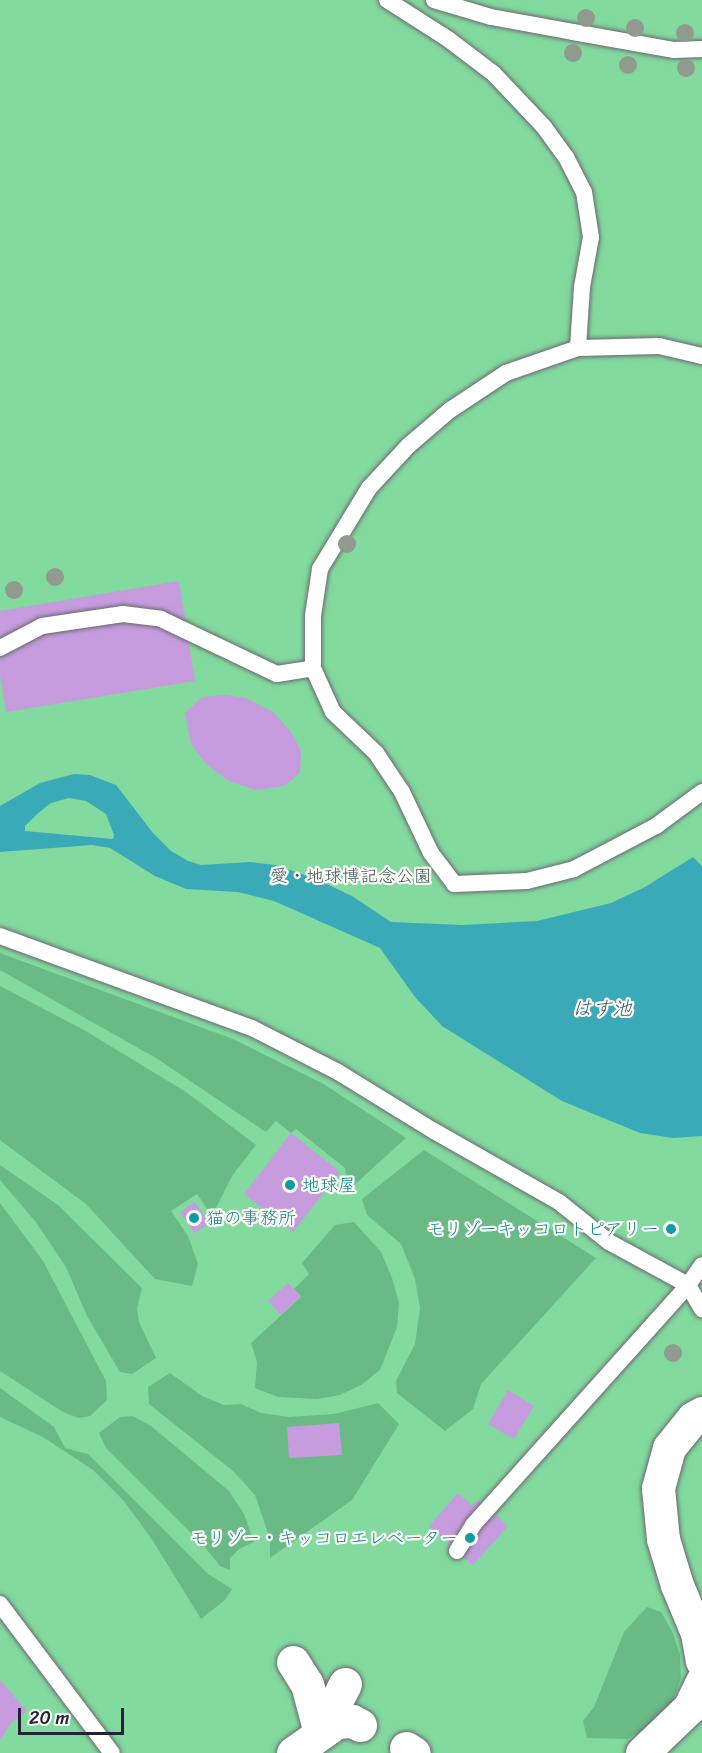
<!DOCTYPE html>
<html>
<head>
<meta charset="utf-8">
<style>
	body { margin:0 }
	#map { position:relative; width:702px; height:1753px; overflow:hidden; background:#f2e9d1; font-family:Sriracha,"Klee One",sans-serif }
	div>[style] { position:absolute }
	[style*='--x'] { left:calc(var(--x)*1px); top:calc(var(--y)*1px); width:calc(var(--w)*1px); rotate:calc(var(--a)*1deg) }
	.green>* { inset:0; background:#82da9e }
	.forest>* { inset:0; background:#69ba85 }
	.water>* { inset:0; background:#3aaab8 }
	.building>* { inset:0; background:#c69cde }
	.roads { filter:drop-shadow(0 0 2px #6b6870) drop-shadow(0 0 2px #6b6870) }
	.lane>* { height:16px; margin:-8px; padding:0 8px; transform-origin:8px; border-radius:8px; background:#fff }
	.street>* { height:33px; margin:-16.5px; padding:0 16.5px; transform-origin:16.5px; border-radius:16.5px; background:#fff }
	.trees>* { width:18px; height:18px; margin:-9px; border-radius:50%; background:#909a8f }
	.dots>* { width:16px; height:16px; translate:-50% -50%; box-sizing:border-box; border:3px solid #fdfcf7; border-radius:50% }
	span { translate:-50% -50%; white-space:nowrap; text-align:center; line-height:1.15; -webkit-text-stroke:4.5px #fdfcf7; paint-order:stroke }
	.park-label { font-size:18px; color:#3f5959 }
	.culture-label { font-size:18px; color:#0d838f }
	.left { translate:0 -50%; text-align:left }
	.right { translate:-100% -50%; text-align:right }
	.water-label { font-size:20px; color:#2d5f73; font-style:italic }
	.scale { position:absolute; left:18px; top:1708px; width:106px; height:27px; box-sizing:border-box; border:3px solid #22223b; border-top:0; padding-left:8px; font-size:18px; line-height:21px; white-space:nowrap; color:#22223b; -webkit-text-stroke:4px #fdfcf7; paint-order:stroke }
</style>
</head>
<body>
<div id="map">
	<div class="green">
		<div style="clip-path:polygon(0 0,702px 0,702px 1753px,0 1753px)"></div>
	</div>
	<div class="forest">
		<div style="clip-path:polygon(0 953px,233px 1039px,322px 1083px,406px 1138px,352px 1187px,340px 1184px,346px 1177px,345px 1168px,296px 1129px,291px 1133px,276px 1121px,266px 1132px,156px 1058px,0 970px)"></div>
		<div style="clip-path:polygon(0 986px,84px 1030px,186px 1092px,256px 1145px,232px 1176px,212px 1216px,197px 1194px,171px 1211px,188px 1236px,198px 1264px,192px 1286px,155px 1279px,86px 1204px,0 1140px)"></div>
		<div style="clip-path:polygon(424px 1150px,596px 1258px,481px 1384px,473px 1409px,445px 1431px,397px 1393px,396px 1381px,415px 1344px,420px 1308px,415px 1279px,401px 1244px,367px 1215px,362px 1199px)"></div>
		<div style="clip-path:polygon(0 1165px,58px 1205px,142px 1288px,137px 1309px,139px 1322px,156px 1358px,132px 1374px,120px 1372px,87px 1316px,66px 1267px,35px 1221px,0 1180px)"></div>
		<div style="clip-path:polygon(0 1203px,43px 1261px,106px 1381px,107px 1400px,90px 1416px,79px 1418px,63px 1412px,0 1371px)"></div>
		<div style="clip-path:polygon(354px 1222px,381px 1252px,392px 1278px,399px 1303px,397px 1327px,380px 1370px,361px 1385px,340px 1395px,317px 1399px,278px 1397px,255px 1388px,257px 1362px,251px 1343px,301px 1297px,294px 1289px,309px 1274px,302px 1263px,335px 1225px)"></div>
		<div style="clip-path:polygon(170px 1373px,202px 1396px,224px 1405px,241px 1404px,261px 1413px,289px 1417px,334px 1414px,378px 1403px,399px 1424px,352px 1500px,270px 1558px,270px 1539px,255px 1495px,233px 1471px,149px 1404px,148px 1387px)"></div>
		<div style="clip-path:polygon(0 1388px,54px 1427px,65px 1448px,88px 1454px,208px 1574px,232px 1589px,225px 1600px,201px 1619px,153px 1541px,124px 1501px,93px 1470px,43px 1437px,0 1417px)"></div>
		<div style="clip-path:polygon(133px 1416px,151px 1426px,229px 1491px,244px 1514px,254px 1542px,239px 1549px,230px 1558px,230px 1570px,220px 1566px,204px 1546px,106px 1448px,99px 1433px,120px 1417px)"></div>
		<div style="clip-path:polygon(647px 1607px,661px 1612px,672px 1631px,680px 1655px,681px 1678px,672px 1703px,649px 1727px,627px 1739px,587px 1738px,583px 1721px,594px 1707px,624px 1632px)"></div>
	</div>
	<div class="water">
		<div style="clip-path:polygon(evenodd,74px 774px,90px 775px,116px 785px,153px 833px,171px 851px,188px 861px,201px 865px,250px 862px,275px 865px,314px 878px,352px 896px,391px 922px,463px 925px,537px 921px,611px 903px,645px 887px,693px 857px,702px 866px,702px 1136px,673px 1138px,640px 1133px,562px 1101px,442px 1026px,415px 997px,380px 948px,274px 901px,238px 892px,186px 889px,155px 876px,110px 848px,92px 845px,0 852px,0 806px,40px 783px,74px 774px,69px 798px,86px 801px,106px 814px,114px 835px,113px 839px,25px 831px,25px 826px,37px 814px,51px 803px,69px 798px)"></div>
	</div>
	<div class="building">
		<div style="clip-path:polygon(179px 581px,195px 681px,6px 712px,0 675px,0 611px)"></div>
		<div style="clip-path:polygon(225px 695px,246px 698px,273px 712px,291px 732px,301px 751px,300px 773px,284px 786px,256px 790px,229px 781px,206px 764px,191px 744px,185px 713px,202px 697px)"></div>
		<div style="clip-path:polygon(291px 1133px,340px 1172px,293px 1232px,244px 1194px)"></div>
		<div style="clip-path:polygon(195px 1202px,209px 1224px,194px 1233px,180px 1212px)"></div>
		<div style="clip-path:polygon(288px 1283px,301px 1296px,281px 1315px,268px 1301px)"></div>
		<div style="clip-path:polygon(508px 1390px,534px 1406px,514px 1439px,488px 1424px)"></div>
		<div style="clip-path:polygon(339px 1423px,342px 1455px,289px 1458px,287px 1427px)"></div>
		<div style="clip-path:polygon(458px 1493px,473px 1506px,479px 1500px,508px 1526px,473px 1565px,429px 1526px)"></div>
		<div style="clip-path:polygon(0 1680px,27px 1711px,11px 1723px,0 1740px)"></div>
	</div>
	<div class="roads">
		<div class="lane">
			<div style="--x:387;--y:0;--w:72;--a:32.6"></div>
			<div style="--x:448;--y:39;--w:56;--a:37.1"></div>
			<div style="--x:493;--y:73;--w:74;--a:46.6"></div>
			<div style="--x:544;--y:127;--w:37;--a:54"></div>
			<div style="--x:566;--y:157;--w:39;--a:63"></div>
			<div style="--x:584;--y:192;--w:46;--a:81.2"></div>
			<div style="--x:591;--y:237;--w:51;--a:100.2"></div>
			<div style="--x:582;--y:287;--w:61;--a:93.8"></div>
			<div style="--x:578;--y:348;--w:76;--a:160.9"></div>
			<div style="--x:506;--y:373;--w:67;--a:146.5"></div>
			<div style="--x:450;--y:410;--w:54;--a:139.5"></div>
			<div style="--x:409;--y:445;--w:59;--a:132.9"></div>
			<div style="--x:369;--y:488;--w:95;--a:121.2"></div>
			<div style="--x:320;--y:569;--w:48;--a:98.5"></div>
			<div style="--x:313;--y:616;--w:52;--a:90"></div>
			<div style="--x:313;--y:668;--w:48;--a:65.6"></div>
			<div style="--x:333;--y:712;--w:59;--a:43.6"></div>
			<div style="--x:376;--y:753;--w:47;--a:56.3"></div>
			<div style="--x:402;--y:792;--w:68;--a:64.6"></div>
			<div style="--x:431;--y:853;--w:39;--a:53"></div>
			<div style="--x:454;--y:884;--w:73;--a:-2.4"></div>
			<div style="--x:527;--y:881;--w:49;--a:-14.3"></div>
			<div style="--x:574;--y:869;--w:93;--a:-27.7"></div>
			<div style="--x:656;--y:826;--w:57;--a:-36.5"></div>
			<div style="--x:434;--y:0;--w:59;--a:16.6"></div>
			<div style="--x:491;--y:17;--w:83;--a:10.4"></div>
			<div style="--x:573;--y:32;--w:103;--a:10.1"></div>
			<div style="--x:674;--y:50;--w:28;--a:-2"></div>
			<div style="--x:578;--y:348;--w:81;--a:-1.4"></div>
			<div style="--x:659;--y:346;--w:44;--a:13.1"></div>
			<div style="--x:0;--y:648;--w:47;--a:-27.6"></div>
			<div style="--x:42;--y:626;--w:82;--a:-8.4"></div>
			<div style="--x:123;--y:614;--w:38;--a:7"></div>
			<div style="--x:161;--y:619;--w:128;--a:25.4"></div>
			<div style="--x:277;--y:674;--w:36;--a:-9"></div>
			<div style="--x:0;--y:936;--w:268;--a:20.1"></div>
			<div style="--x:252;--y:1028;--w:97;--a:27.1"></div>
			<div style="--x:338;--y:1072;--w:113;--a:31.6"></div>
			<div style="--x:434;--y:1131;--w:144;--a:29.6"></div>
			<div style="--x:559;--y:1202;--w:64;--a:38.7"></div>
			<div style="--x:609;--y:1242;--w:90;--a:28.6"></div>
			<div style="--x:688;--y:1285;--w:28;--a:60"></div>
			<div style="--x:457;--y:1551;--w:31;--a:-58"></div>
			<div style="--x:473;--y:1525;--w:322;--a:-48.1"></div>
			<div style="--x:688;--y:1285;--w:24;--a:-55"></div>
			<div style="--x:0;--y:1604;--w:186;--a:53.1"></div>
		</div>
		<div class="street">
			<div style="--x:702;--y:1413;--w:10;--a:151"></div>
			<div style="--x:693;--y:1418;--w:38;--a:129"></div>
			<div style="--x:669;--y:1448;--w:41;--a:105.4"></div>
			<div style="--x:658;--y:1488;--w:51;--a:84.4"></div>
			<div style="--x:663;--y:1539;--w:48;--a:73.1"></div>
			<div style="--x:677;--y:1585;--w:52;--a:67.4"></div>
			<div style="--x:697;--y:1633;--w:28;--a:80"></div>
			<div style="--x:293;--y:1662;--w:26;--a:58"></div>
			<div style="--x:307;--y:1684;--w:51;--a:75.1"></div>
			<div style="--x:320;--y:1733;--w:55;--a:-63"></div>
			<div style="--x:406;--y:1748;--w:9;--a:32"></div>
			<div style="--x:293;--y:1753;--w:54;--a:-35.2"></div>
			<div style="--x:337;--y:1722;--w:15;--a:-4"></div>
			<div style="--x:352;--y:1721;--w:9;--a:27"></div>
			<div style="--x:642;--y:1753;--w:65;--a:-43.8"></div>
			<div style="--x:689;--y:1708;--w:30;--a:-64"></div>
		</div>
	</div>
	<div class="trees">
		<div style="left:586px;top:18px"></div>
		<div style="left:635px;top:28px"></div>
		<div style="left:685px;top:33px"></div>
		<div style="left:573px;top:53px"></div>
		<div style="left:628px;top:65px"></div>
		<div style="left:686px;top:68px"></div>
		<div style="left:347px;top:544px"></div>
		<div style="left:55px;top:577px"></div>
		<div style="left:14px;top:590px"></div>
		<div style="left:673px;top:1353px"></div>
	</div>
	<div class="dots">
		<div style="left:290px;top:1185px;background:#0f9aa8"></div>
		<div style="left:194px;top:1218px;background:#0f9aa8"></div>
		<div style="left:671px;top:1229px;background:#0f9aa8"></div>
		<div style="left:470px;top:1538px;background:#0f9aa8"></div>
	</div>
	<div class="park-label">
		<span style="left:351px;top:876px">愛・地球博記念公園</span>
	</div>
	<div class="culture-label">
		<span class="left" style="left:302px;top:1185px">地球屋</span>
		<span class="left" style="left:206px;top:1218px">猫の事務所</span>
		<span class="right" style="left:659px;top:1229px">モリゾーキッコロトピアリー</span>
		<span class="right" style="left:458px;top:1538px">モリゾー・キッコロエレベーター</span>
	</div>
	<div class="water-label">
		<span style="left:602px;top:1008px">はす池</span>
	</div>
	<div class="scale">20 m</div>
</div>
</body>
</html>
